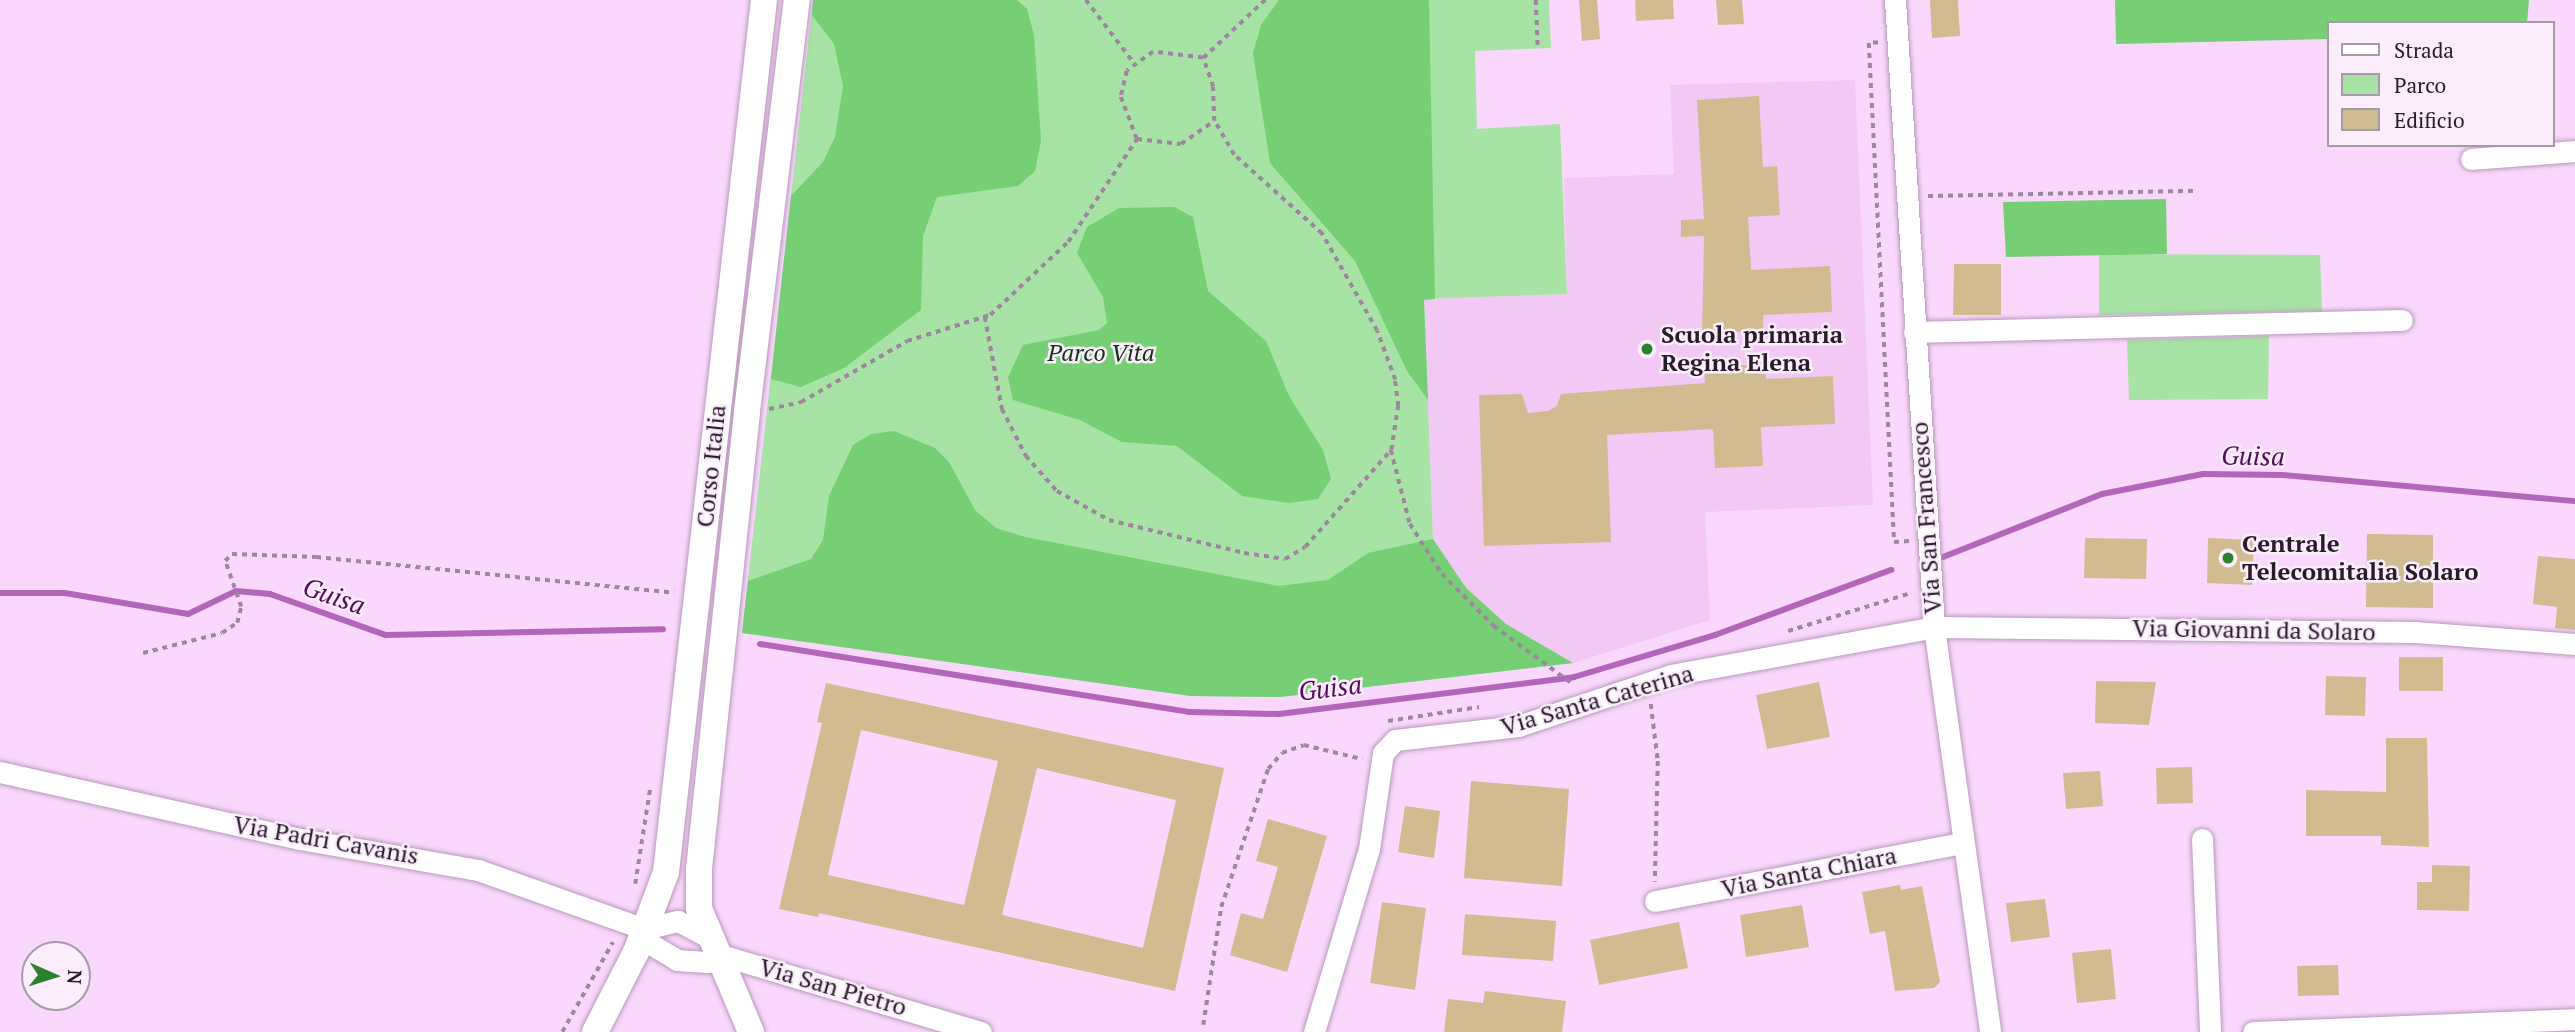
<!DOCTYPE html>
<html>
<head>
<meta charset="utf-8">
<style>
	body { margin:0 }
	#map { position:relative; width:2575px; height:1032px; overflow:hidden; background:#fad7fd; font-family:"PT Serif",serif }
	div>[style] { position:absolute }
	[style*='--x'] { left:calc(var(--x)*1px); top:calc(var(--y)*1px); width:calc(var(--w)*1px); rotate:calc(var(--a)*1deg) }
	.built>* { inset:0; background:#f2c9f5 }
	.green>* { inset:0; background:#a6e3a4 }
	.forest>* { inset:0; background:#76ce75 }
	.stream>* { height:6px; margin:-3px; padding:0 3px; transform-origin:3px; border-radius:3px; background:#b365ba }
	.building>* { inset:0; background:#d1bb90 }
	.path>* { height:3.5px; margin-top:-1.75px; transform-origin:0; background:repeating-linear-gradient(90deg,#9e85a0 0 5px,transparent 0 10px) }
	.roads { filter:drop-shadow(0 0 2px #b998bc) drop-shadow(0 0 2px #b998bc) }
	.minor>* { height:21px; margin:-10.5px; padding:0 10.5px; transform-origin:10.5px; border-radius:10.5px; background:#fff }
	.tertiary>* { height:26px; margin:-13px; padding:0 13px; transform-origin:13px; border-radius:13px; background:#fff }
	.dots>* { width:19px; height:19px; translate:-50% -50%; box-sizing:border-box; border:4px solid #fbedfc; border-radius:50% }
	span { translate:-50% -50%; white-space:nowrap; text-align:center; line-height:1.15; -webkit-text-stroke:5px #fbedfc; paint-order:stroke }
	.poi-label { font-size:24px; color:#291c2a; font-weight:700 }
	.left { translate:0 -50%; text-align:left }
	.park-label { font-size:24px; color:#113411; font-style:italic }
	.street-label { font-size:24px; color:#291c2a }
	.water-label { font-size:26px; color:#570b5f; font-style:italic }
	.legend { position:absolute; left:2327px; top:21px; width:228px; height:126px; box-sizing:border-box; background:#fbedfc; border:2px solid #a799a8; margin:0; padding:9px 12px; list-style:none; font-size:21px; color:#291c2a }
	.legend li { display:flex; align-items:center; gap:14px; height:35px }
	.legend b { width:35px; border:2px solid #a799a8 }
	.north { position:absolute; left:21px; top:941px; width:70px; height:70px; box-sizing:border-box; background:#fbedfc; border:2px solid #a799a8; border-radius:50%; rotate:93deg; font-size:19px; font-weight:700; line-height:28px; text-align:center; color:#291c2a }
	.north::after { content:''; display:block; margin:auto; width:24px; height:32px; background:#2c812f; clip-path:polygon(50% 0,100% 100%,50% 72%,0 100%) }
</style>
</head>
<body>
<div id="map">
	<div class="built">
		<div style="clip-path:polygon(1855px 80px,1873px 505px,1705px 512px,1710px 620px,1573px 663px,1506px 624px,1466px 588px,1433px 539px,1424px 299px,1567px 294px,1564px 178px,1674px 174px,1670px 85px)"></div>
	</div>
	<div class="green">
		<div style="clip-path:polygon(813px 0,1549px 0,1551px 48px,1475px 51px,1477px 129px,1560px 124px,1567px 294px,1424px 299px,1433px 539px,1466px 588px,1506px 624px,1573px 663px,1280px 697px,1191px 696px,742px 633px)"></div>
		<div style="clip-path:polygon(2099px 254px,2320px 255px,2322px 311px,2099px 315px)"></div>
		<div style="clip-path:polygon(2269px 336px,2268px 399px,2129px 400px,2127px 340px)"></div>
	</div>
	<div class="forest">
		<div style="clip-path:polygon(813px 0,1017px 0,1027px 9px,1034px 35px,1041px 141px,1035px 171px,1018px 186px,937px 197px,923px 236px,921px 310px,844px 368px,801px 387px,771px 379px,791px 196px,823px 162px,835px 137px,843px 86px,834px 44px,812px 15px)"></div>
		<div style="clip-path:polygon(1279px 0,1429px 0,1435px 299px,1424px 300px,1428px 400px,1407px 371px,1355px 261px,1270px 163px,1253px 53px,1261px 25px)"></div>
		<div style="clip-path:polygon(2115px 0,2529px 0,2527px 23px,2328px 23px,2328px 39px,2116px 44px)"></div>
		<div style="clip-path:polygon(2166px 199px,2167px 254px,2006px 257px,2003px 202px)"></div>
		<div style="clip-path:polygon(1119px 208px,1174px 207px,1193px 217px,1208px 291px,1266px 341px,1289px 396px,1323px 450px,1331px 479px,1318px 499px,1289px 503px,1242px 496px,1177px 446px,1122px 442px,1080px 420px,1013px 400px,1008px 377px,1023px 345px,1099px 330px,1107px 323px,1103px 297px,1077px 253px,1087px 227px)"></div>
		<div style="clip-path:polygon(894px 431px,935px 448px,949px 462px,975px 510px,996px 528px,1025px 537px,1278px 586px,1328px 580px,1368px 553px,1433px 539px,1466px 588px,1506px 624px,1573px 663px,1280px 697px,1191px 696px,742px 633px,748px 581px,811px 559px,823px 540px,829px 496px,853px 445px,871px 434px)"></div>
	</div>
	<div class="stream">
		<div style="--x:1943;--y:557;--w:171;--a:-21.6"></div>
		<div style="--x:2102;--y:494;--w:103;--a:-11.2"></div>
		<div style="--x:2203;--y:474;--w:79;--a:0.7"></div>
		<div style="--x:2282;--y:475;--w:294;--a:5.1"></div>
		<div style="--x:0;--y:593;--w:65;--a:0"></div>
		<div style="--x:65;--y:593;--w:125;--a:9.7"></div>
		<div style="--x:188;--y:614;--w:53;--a:-25.6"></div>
		<div style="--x:236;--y:591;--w:34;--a:5"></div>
		<div style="--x:270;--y:594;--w:123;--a:19.5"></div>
		<div style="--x:386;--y:635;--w:277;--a:-1.2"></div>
		<div style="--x:760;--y:644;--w:434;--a:9"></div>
		<div style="--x:1189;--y:712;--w:90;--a:1.3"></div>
		<div style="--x:1279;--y:714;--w:297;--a:-7.1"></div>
		<div style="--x:1574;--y:677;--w:147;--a:-16.6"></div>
		<div style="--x:1715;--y:635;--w:188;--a:-20.3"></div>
	</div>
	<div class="building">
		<div style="clip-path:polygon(1579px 0,1597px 0,1600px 39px,1582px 41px)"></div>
		<div style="clip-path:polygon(1635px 0,1673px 0,1674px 19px,1636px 21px)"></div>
		<div style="clip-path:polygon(1716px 0,1742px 0,1744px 24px,1718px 25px)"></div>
		<div style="clip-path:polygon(1930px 0,1958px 0,1960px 36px,1932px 38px)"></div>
		<div style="clip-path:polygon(1759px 96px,1763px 167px,1777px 166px,1780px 215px,1748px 217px,1751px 270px,1830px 266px,1832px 312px,1763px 315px,1763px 330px,1702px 335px,1704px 236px,1681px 237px,1681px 220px,1704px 219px,1697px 100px)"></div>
		<div style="clip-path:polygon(1954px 264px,2001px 264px,2001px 315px,1953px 315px)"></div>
		<div style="clip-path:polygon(1765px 363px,1766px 379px,1833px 376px,1835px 424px,1761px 427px,1763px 466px,1715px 468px,1713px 429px,1607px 435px,1611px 542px,1484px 546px,1479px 395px,1522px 394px,1528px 413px,1548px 411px,1557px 406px,1561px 394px,1705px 383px,1704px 369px)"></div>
		<div style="clip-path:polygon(2367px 534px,2433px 535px,2433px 608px,2366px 607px)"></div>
		<div style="clip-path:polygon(2085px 538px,2147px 539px,2146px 579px,2084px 578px)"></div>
		<div style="clip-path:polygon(2208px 538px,2254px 540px,2252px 585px,2207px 583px)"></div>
		<div style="clip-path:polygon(2538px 556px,2575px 559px,2575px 630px,2555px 628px,2557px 607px,2533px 604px)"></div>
		<div style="clip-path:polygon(2399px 657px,2443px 657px,2443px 691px,2399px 691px)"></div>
		<div style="clip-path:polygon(2326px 676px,2366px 677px,2365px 716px,2325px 715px)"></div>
		<div style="clip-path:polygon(2096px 681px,2156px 682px,2149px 725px,2095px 723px)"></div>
		<div style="clip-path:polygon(1819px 682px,1830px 737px,1767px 749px,1756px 695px)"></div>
		<div style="clip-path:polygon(evenodd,826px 683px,1224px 768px,1175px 991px,819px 913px,818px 917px,779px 909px,822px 723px,817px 722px,826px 683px,861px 730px,998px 761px,964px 905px,828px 875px,861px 730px,826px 683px,1037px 768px,1176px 800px,1143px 948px,1002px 915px,1037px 768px)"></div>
		<div style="clip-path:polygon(2386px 738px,2427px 738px,2429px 847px,2381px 845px,2381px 836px,2306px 836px,2306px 790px,2386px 792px)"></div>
		<div style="clip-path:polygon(2192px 767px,2193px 803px,2157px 804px,2156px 768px)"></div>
		<div style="clip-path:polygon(2100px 771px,2103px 806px,2066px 809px,2063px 773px)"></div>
		<div style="clip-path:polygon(1471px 781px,1569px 789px,1562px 886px,1464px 878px)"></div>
		<div style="clip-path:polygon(1405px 806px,1440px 811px,1434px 858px,1398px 852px)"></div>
		<div style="clip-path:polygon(1268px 819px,1327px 836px,1287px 972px,1230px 955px,1241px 913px,1263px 919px,1278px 867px,1256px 861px)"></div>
		<div style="clip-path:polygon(2432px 865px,2470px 866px,2469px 911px,2417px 910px,2417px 882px,2432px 882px)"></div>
		<div style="clip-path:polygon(1900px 885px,1901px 890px,1922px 886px,1940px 982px,1934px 988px,1895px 991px,1885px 931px,1870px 934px,1862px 892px)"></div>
		<div style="clip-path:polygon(2045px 899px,2050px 937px,2011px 942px,2006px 903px)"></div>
		<div style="clip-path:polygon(1382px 902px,1426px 908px,1415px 990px,1370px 983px)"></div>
		<div style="clip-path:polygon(1802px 905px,1809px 947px,1746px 957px,1740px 915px)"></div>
		<div style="clip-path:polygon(1465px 914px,1556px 921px,1553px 961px,1462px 955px)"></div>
		<div style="clip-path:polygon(1679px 922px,1688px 968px,1599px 985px,1590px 940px)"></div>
		<div style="clip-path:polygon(2111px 949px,2116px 999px,2077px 1003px,2072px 953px)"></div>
		<div style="clip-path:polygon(2338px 965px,2339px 995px,2298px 996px,2297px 966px)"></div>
		<div style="clip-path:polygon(1485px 991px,1566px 1001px,1562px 1032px,1444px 1032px,1448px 999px,1483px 1003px)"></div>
	</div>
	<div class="path">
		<div style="--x:1086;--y:0;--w:79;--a:52.7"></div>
		<div style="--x:1536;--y:0;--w:49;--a:87.7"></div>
		<div style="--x:1878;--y:43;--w:9;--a:180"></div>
		<div style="--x:1869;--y:43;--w:500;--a:87.1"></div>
		<div style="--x:1894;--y:542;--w:15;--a:-4"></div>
		<div style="--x:1203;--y:58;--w:85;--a:-43.1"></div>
		<div style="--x:1928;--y:196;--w:270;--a:-1.1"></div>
		<div style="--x:985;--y:317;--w:94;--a:79.5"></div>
		<div style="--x:1002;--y:409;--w:53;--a:62.9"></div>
		<div style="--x:1026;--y:456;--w:47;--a:48.5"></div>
		<div style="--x:1057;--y:491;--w:60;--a:29.1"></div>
		<div style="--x:1109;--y:520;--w:139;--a:13.7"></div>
		<div style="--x:1244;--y:553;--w:41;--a:8.3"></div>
		<div style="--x:1285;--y:559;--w:23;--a:-31"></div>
		<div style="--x:1305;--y:547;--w:130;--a:-48.4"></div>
		<div style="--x:1391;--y:450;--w:45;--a:-81"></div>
		<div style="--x:1398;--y:406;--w:26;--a:-97"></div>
		<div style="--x:1395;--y:380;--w:52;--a:-110.2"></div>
		<div style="--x:1377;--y:331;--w:112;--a:-119.6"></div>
		<div style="--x:1322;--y:234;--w:118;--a:-138.1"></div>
		<div style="--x:1234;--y:155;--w:39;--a:-120"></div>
		<div style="--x:1214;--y:121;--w:34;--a:-92"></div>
		<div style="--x:1213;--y:87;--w:31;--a:-109"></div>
		<div style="--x:1203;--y:58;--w:50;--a:-173.2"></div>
		<div style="--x:1153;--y:52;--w:32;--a:144"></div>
		<div style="--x:1127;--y:71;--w:27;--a:103"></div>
		<div style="--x:1121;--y:97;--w:45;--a:69.1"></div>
		<div style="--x:1137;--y:139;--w:44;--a:6.5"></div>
		<div style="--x:1181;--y:144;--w:40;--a:-34.9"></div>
		<div style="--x:769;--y:409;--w:33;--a:-12"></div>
		<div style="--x:801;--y:402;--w:122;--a:-29.9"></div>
		<div style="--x:907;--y:341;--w:87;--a:-17.4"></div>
		<div style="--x:990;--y:315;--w:107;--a:-43.1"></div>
		<div style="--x:1068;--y:242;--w:124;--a:-56.2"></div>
		<div style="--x:1391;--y:450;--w:76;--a:75.6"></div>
		<div style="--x:1410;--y:524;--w:59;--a:57.4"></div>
		<div style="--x:1442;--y:574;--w:74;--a:45"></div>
		<div style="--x:1494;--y:626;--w:99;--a:36.4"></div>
		<div style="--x:1788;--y:631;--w:129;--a:-17.2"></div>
		<div style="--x:143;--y:653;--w:81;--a:-14.2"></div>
		<div style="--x:222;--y:633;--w:18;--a:-34"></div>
		<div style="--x:237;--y:623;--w:16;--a:-76"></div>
		<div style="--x:241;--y:607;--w:49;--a:-109.2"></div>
		<div style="--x:225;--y:561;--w:10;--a:-45"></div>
		<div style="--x:232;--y:554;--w:84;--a:2"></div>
		<div style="--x:316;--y:557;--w:360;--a:5.7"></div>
		<div style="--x:1651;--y:704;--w:57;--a:83"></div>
		<div style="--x:1658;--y:761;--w:121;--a:91.4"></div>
		<div style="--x:1388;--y:721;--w:92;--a:-8.7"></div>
		<div style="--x:635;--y:884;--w:97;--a:-81.1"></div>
		<div style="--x:1203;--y:1025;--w:119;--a:-81.3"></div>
		<div style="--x:1221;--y:907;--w:146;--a:-71.2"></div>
		<div style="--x:1268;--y:769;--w:21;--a:-49"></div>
		<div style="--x:1282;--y:753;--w:23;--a:-20"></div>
		<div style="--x:1304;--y:745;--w:60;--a:13.6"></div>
		<div style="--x:562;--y:1032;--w:103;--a:-60.5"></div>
	</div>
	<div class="roads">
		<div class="minor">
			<div style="--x:1895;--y:0;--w:628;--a:86.44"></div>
			<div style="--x:1934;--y:627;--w:409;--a:82.1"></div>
			<div style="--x:2471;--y:159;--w:104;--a:-4.4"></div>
			<div style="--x:1914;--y:332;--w:488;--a:-1.4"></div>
			<div style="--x:0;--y:772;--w:307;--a:12.6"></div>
			<div style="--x:300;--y:839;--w:181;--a:9.9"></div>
			<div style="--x:478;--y:870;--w:177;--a:19.5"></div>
			<div style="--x:2202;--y:839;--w:193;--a:87.6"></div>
			<div style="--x:1655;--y:901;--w:313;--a:-10.7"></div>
			<div style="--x:645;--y:929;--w:15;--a:74"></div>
			<div style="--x:649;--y:943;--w:33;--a:31"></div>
			<div style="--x:677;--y:960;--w:30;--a:4"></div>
			<div style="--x:707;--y:962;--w:18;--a:-19"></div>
			<div style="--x:724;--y:956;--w:268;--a:16.5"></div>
			<div style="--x:645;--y:929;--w:34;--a:-14"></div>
			<div style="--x:678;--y:921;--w:38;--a:28"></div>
			<div style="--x:1314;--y:1032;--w:191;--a:-73.3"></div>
			<div style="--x:1369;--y:849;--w:97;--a:-81.7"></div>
			<div style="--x:1383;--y:753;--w:18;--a:-47"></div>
			<div style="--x:1395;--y:740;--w:124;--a:-6.5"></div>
			<div style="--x:1518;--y:726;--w:161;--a:-18.4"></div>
			<div style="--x:1671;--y:675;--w:267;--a:-10.3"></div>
			<div style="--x:1934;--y:627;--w:481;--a:0.6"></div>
			<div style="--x:2415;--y:632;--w:160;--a:4.3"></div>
			<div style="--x:2253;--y:1032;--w:322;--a:-2.3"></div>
		</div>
		<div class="tertiary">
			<div style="--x:595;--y:1032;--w:90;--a:-62.9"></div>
			<div style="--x:636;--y:952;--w:85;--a:-69.4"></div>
			<div style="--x:666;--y:872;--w:877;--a:-83.59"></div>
			<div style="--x:751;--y:1032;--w:134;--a:-112.8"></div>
			<div style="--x:699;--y:908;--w:39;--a:-90"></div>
			<div style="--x:699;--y:869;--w:461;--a:-84"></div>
			<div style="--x:747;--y:411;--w:414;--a:-83.1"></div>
		</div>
	</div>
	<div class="dots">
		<div style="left:1647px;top:349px;background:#2c812f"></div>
		<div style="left:2228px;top:558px;background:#2c812f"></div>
	</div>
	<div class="poi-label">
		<span class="left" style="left:1661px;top:349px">Scuola primaria<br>Regina Elena</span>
		<span class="left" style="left:2242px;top:558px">Centrale<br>Telecomitalia Solaro</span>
	</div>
	<div class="park-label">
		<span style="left:1101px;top:353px">Parco Vita</span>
	</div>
	<div class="street-label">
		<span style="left:711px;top:466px;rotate:-84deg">Corso Italia</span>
		<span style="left:1926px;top:518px;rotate:-94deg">Via San Francesco</span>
		<span style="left:2254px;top:630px;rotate:1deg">Via Giovanni da Solaro</span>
		<span style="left:1597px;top:700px;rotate:-16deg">Via Santa Caterina</span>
		<span style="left:326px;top:840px;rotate:10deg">Via Padri Cavanis</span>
		<span style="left:1809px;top:872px;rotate:-11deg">Via Santa Chiara</span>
		<span style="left:833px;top:987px;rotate:16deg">Via San Pietro</span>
	</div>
	<div class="water-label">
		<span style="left:2253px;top:456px;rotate:1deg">Guisa</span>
		<span style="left:334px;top:596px;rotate:19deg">Guisa</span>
		<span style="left:1330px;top:688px;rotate:-7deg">Guisa</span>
	</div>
	<ul class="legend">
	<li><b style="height:9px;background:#fff"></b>Strada</li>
	<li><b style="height:19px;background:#a6e3a4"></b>Parco</li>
	<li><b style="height:19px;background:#d1bb90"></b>Edificio</li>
	</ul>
	<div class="north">N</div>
</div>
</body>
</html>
